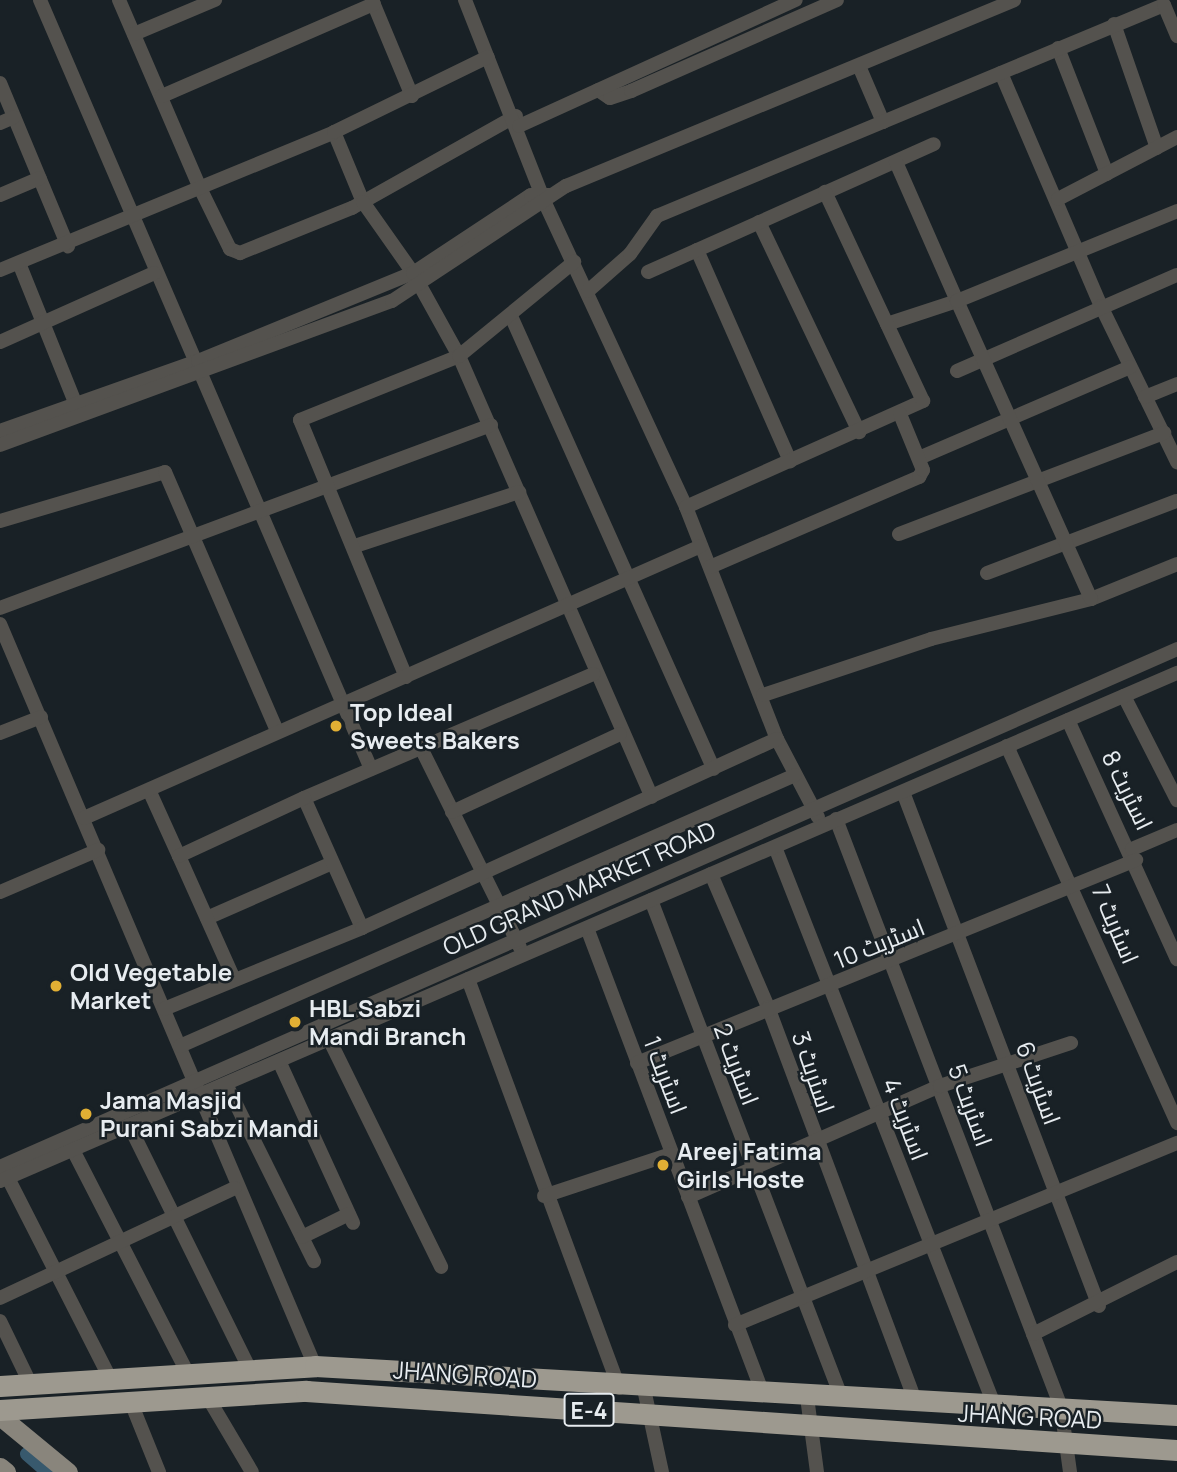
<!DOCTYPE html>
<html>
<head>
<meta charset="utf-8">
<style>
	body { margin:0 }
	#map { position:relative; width:1177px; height:1472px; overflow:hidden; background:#192126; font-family:Manrope,Cairo,sans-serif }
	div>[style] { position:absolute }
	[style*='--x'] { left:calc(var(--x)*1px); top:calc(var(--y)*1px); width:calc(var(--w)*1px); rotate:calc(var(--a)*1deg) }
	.canal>* { height:14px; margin:-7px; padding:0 7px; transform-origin:7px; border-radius:7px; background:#38596d }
	.minor>* { height:14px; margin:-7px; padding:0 7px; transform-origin:7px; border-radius:7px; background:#54524e }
	.major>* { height:19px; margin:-9.5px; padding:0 9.5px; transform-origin:9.5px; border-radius:9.5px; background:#89857c }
	.highway>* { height:21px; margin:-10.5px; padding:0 10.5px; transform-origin:10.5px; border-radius:10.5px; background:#9d998f }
	.dots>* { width:19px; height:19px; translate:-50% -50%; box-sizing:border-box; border:4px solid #192126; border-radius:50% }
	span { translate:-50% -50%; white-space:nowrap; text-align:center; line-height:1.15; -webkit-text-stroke:5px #192126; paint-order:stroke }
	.shield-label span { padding:2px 5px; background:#192126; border:2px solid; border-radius:5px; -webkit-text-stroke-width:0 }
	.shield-label { font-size:23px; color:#e7ecf0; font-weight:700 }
	.poi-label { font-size:24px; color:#e7ecf0; font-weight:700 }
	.left { translate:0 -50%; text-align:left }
	.street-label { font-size:24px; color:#e7ecf0 }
</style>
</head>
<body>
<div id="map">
	<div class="canal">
		<div style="--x:27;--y:1454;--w:28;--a:41"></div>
	</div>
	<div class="minor">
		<div style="--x:40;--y:0;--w:837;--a:66.71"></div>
		<div style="--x:119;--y:0;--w:207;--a:66.7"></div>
		<div style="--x:201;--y:190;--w:66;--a:63.8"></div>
		<div style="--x:230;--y:249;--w:11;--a:22"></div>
		<div style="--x:240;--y:253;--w:121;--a:-21.9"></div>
		<div style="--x:352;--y:208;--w:188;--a:-29.3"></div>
		<div style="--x:372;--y:0;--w:104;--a:67.4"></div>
		<div style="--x:465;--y:0;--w:218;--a:68.5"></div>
		<div style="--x:545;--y:203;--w:335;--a:65.1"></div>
		<div style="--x:686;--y:507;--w:249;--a:68.6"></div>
		<div style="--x:777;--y:739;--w:88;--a:62.3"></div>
		<div style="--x:1114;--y:24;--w:131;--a:70.9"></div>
		<div style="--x:134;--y:34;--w:88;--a:-22.8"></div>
		<div style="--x:1058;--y:48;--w:135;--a:68.7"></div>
		<div style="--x:859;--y:66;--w:61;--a:66.8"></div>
		<div style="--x:1001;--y:73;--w:254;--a:66.8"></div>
		<div style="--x:1101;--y:306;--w:174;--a:64"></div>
		<div style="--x:0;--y:83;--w:177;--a:67.4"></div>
		<div style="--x:598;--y:90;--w:14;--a:34"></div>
		<div style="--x:610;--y:98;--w:22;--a:-18"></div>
		<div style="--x:631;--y:91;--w:225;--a:-23.8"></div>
		<div style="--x:162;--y:96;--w:231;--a:-23.5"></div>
		<div style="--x:0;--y:123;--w:15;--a:-23"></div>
		<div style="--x:519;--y:126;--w:304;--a:-24.5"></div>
		<div style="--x:334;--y:132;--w:76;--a:67.5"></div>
		<div style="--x:363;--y:202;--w:87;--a:54.8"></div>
		<div style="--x:413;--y:273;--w:95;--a:61"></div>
		<div style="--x:459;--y:356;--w:481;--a:66.4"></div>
		<div style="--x:0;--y:195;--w:43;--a:-23"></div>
		<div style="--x:1058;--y:199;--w:134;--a:-27.5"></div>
		<div style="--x:759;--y:222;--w:233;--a:64.5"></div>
		<div style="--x:697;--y:250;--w:231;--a:66.2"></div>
		<div style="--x:19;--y:263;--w:161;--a:68.1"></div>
		<div style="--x:0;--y:270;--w:361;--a:-22.4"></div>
		<div style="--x:334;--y:132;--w:171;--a:-26"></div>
		<div style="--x:648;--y:272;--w:313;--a:-24.1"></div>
		<div style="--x:588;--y:291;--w:56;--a:-41.4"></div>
		<div style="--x:630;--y:254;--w:47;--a:-54.6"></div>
		<div style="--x:657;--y:216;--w:549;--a:-22.6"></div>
		<div style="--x:1164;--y:5;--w:34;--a:67"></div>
		<div style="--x:511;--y:316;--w:496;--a:65.9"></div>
		<div style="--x:887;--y:324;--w:74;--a:-18.2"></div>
		<div style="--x:957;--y:301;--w:152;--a:-113.7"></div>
		<div style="--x:0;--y:342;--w:169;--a:-24.1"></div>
		<div style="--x:957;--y:371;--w:240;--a:-23.6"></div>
		<div style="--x:1145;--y:397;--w:35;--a:-22"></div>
		<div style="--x:0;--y:431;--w:210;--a:-19.5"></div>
		<div style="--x:198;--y:361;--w:232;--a:-22.3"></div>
		<div style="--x:413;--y:273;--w:141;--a:-33.5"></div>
		<div style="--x:531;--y:195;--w:20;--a:0"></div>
		<div style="--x:0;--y:445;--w:418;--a:-20.2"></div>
		<div style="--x:392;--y:301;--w:209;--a:-33.5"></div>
		<div style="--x:566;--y:186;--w:485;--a:-22.5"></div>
		<div style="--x:919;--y:458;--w:230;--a:-23.3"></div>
		<div style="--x:686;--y:507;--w:260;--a:-24.1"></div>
		<div style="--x:923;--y:401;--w:231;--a:-115.1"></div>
		<div style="--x:0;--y:521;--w:172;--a:-16.5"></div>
		<div style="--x:165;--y:472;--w:282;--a:66.6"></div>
		<div style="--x:899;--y:534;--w:284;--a:-20.9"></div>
		<div style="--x:355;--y:546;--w:173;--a:-18.2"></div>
		<div style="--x:710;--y:567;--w:228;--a:-23.3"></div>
		<div style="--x:919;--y:477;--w:8;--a:-60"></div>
		<div style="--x:923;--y:470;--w:61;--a:-112.3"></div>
		<div style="--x:987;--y:573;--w:203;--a:-20.8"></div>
		<div style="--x:1091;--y:599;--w:93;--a:-22.1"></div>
		<div style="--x:0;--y:608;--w:524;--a:-20.44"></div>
		<div style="--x:0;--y:624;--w:806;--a:67"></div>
		<div style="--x:406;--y:677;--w:278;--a:-112.4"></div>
		<div style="--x:300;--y:420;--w:171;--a:-21.9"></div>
		<div style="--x:459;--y:356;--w:149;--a:-39.3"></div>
		<div style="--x:763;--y:695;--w:177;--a:-18.4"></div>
		<div style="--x:931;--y:639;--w:165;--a:-14"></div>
		<div style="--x:1091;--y:599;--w:327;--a:-114.2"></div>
		<div style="--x:957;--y:301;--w:238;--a:-22.2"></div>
		<div style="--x:1124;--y:696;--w:117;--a:63"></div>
		<div style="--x:1068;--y:720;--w:263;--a:65.5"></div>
		<div style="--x:0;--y:733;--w:44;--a:-21.3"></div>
		<div style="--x:1007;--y:746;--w:414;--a:65.7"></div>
		<div style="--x:422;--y:750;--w:220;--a:63.6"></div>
		<div style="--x:149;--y:790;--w:72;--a:65.6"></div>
		<div style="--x:903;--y:792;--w:550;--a:69.13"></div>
		<div style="--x:452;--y:812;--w:185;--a:-24.9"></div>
		<div style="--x:84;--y:818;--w:674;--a:-23.79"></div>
		<div style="--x:836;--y:819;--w:630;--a:69.06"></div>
		<div style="--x:1061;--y:1407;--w:66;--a:82.1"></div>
		<div style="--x:775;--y:847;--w:602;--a:68.55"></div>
		<div style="--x:1132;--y:849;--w:49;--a:-22.9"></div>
		<div style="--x:711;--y:874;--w:145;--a:66.8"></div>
		<div style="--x:768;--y:1007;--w:423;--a:69.5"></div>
		<div style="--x:0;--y:892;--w:107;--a:-23.2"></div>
		<div style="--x:651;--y:900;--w:534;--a:69.05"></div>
		<div style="--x:207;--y:918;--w:137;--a:-23.7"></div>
		<div style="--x:362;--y:928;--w:142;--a:-114"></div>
		<div style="--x:304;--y:798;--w:315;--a:-23.2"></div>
		<div style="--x:587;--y:928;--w:499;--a:69.3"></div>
		<div style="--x:234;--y:979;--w:135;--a:-114.1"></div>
		<div style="--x:179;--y:856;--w:138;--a:-24.9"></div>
		<div style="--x:468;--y:979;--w:436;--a:69.7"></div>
		<div style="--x:164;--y:1009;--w:214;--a:-22.2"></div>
		<div style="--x:362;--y:928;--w:456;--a:-24.5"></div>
		<div style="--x:329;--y:1039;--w:254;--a:63.8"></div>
		<div style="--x:180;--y:1046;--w:672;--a:-23.78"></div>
		<div style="--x:279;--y:1061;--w:178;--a:65.4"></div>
		<div style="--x:637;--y:1063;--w:539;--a:-22.14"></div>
		<div style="--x:226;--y:1084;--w:198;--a:63.6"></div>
		<div style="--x:129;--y:1125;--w:271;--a:63.7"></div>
		<div style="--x:73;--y:1150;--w:250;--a:62.8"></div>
		<div style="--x:0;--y:1167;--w:1286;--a:-23.75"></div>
		<div style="--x:8;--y:1178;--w:225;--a:63"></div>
		<div style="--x:0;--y:1181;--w:1282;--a:-23.35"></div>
		<div style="--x:544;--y:1196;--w:134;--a:-18.3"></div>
		<div style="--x:688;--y:1197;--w:275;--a:-23.8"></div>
		<div style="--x:940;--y:1086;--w:138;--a:-18.2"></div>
		<div style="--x:302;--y:1237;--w:52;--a:-26.1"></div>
		<div style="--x:0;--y:1298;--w:259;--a:-25.1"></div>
		<div style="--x:0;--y:1321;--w:69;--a:64.2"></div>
		<div style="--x:735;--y:1325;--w:478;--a:-22.4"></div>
		<div style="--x:1033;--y:1334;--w:161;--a:-26.6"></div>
		<div style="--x:644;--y:1389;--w:85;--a:77.8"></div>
		<div style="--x:207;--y:1396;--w:88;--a:59.4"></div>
		<div style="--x:807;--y:1397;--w:76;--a:82.4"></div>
		<div style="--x:130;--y:1400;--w:78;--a:68.1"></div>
	</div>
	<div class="major">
		<div style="--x:0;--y:1416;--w:88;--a:39.5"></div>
		<div style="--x:0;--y:1467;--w:8;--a:40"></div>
	</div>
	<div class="highway">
		<div style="--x:0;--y:1386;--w:316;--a:-3.6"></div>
		<div style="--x:315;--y:1366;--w:863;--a:3.25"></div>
		<div style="--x:0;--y:1410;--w:307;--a:-3.6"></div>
		<div style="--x:306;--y:1391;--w:873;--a:3.88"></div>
	</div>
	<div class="dots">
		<div style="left:336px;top:726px;background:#e1af34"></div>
		<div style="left:56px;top:986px;background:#e1af34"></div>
		<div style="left:295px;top:1022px;background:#e1af34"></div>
		<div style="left:86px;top:1114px;background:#e1af34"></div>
		<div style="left:663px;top:1165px;background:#e1af34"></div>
	</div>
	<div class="shield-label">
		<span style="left:589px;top:1410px">E-4</span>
	</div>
	<div class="poi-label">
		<span class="left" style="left:350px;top:726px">Top Ideal<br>Sweets Bakers</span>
		<span class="left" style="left:70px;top:986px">Old Vegetable<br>Market</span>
		<span class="left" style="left:309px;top:1022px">HBL Sabzi<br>Mandi Branch</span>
		<span class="left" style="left:100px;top:1114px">Jama Masjid<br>Purani Sabzi Mandi</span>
		<span class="left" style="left:677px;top:1165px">Areej Fatima<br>Girls Hoste</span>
	</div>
	<div class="street-label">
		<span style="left:1128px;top:790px;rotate:64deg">اسٹریٹ 8</span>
		<span style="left:579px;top:888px;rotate:-24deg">OLD GRAND MARKET ROAD</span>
		<span style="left:1116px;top:924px;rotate:67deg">اسٹریٹ 7</span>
		<span style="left:879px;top:943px;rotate:-22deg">اسٹریٹ 10</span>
		<span style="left:737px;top:1064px;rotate:69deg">اسٹریٹ 2</span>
		<span style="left:814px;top:1072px;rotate:71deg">اسٹریٹ 3</span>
		<span style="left:666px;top:1075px;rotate:69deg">اسٹریٹ 1</span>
		<span style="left:1039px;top:1083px;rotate:70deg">اسٹریٹ 6</span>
		<span style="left:971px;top:1105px;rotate:70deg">اسٹریٹ 5</span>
		<span style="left:906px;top:1119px;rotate:69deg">اسٹریٹ 4</span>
		<span style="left:465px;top:1374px;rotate:4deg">JHANG ROAD</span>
		<span style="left:1030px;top:1416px;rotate:3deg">JHANG ROAD</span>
	</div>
</div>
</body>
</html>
